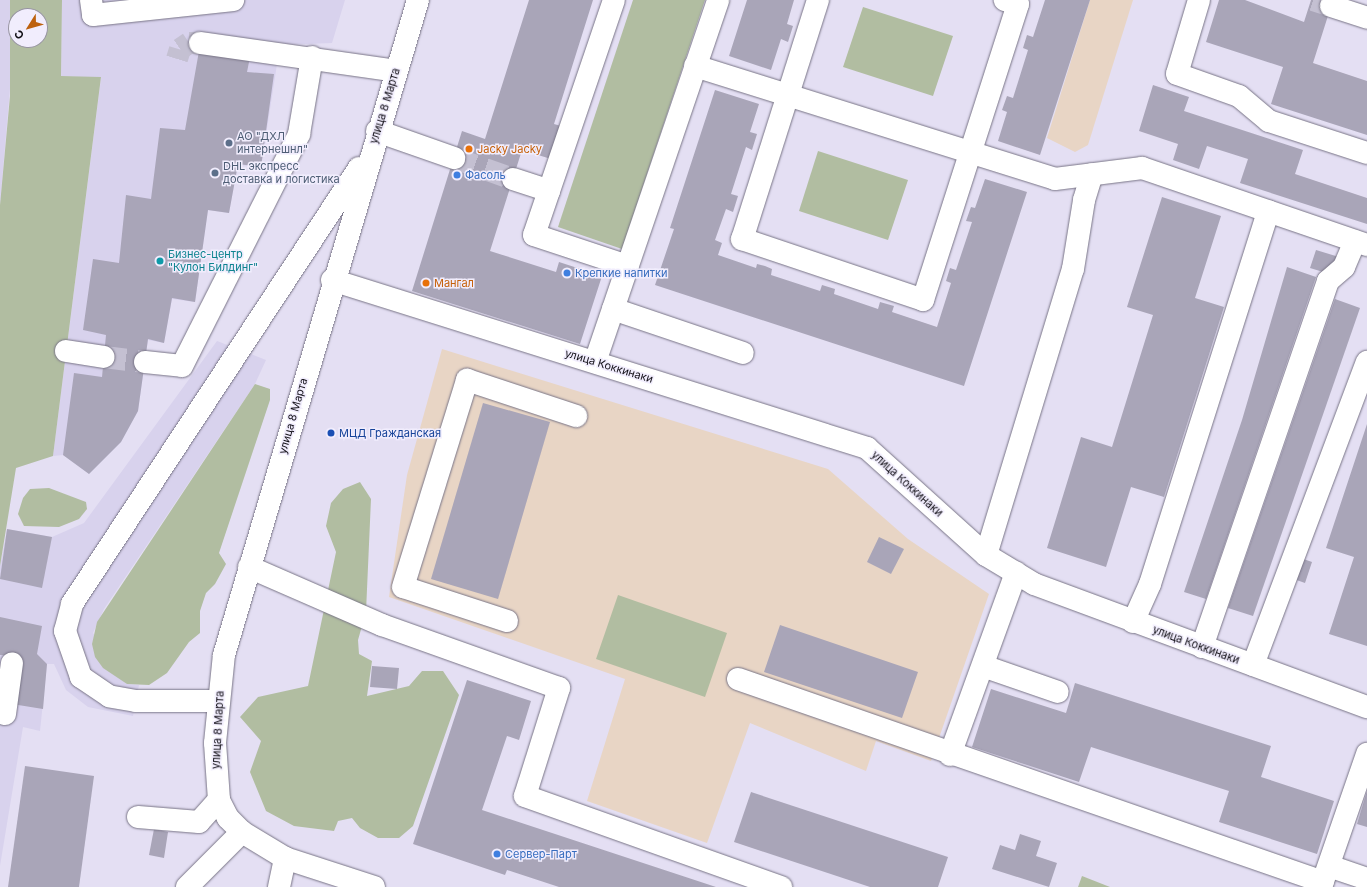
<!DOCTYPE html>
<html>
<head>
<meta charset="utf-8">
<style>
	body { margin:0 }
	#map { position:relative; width:1367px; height:887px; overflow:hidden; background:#e4dff3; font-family:Inter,sans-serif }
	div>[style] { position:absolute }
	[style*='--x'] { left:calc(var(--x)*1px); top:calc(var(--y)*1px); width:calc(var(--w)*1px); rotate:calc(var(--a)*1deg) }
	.built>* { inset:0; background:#d8d2ed }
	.education>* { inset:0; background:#e8d5c5 }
	.green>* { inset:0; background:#b1bda1 }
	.building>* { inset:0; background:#a9a5b8 }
	.minor-tunnel>* { height:22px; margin-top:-11px; transform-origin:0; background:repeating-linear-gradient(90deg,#c4c0d2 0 22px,transparent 0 33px) }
	.roads { filter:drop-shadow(0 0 1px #787486) drop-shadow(0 0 1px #787486) }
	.minor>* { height:22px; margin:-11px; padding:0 11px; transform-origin:11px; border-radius:11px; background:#fff }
	.dots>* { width:11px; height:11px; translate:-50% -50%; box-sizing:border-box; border:2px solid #f1edfd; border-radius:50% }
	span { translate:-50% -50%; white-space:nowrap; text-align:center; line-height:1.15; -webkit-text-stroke:3px #f1edfd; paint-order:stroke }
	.street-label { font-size:11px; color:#110f16 }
	.service-label { font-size:11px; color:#4e5e75 }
	.left { translate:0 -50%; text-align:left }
	.food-label { font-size:11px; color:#c56008 }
	.shop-label { font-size:11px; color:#366cbe }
	.culture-label { font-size:11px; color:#0d838f }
	.transit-label { font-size:11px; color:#164399 }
	.north { position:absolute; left:8px; top:8px; width:40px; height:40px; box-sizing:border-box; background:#f1edfd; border:1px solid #9794a1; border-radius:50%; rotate:233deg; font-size:11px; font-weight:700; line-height:16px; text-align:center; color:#110f16 }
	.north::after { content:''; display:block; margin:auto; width:14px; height:18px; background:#bd610e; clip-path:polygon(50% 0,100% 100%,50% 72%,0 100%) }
</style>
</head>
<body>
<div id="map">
	<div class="built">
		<div style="clip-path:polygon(0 0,10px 0,11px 77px,0 205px)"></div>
		<div style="clip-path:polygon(62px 0,345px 0,332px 43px,280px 45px,261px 167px,238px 165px,229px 213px,208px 210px,195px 302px,172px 299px,164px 343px,148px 340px,138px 411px,121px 442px,89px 474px,63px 455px,53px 456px,101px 78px,61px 76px)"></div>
		<div style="clip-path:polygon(217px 341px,266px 360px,255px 384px,104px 609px,93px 633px,127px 684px,139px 685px,133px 716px,88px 707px,66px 690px,54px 664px,47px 664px,40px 731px,23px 727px,0 866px,0 566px,7px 529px,52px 537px,84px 523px)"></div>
	</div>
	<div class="education">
		<div style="clip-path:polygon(1090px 0,1133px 0,1088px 145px,1075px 152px,1047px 138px)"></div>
		<div style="clip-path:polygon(442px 349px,828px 469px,908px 539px,989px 594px,931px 761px,876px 741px,866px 771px,750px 723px,707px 843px,587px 801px,625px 679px,389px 597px,407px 475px)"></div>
	</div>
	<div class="green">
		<div style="clip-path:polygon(evenodd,10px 0,62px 0,61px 76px,101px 77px,53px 456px,16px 468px,0 566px,0 205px,10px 96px,10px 0,16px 16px,40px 16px,40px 40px,16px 40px,16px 16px)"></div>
		<div style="clip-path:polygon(633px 0,705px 0,622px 249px,558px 227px)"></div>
		<div style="clip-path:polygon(863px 7px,953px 36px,933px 96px,843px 67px)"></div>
		<div style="clip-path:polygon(818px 151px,908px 180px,888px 240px,799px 211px)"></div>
		<div style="clip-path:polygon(255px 384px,270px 389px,270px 400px,219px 553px,226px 564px,215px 584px,206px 593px,200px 611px,200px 633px,189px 642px,167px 673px,149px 685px,127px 684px,103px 668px,95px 657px,92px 644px,97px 622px)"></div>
		<div style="clip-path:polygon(360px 482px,371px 499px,366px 612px,358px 640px,359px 654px,372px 661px,367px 696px,409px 686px,422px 671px,443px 671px,459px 695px,413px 826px,399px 838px,378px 838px,360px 828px,352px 818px,338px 821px,334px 831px,294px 826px,266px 811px,250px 772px,261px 741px,240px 717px,258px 697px,308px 686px,336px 552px,326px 526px,331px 503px,343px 489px)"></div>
		<div style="clip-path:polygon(49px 488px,86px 502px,87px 509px,79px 519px,59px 527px,24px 526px,18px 514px,23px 498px,30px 489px)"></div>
		<div style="clip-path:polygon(618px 595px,727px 633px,705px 697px,596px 659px)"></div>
		<div style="clip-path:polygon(1082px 876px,1110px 887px,1078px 887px)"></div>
	</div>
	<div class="building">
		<div style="clip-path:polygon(529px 0,593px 0,554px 124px,561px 126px,551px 159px,522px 150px,490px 251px,556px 272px,559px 262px,602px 276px,580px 344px,412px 291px,462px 131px,485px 139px)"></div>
		<div style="clip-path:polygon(747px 0,794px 0,787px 24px,793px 26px,788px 42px,781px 39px,771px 70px,729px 56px)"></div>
		<div style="clip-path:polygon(1045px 0,1090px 0,1040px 155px,998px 141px,1007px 112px,1002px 110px,1007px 96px,1013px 98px,1028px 50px,1023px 48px,1027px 35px,1033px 37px)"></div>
		<div style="clip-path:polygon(1219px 0,1245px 0,1304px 22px,1311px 0,1333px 0,1313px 63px,1367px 81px,1367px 135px,1271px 104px,1283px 67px,1206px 42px)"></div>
		<div style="clip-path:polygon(199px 51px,250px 57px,247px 72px,274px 74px,261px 167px,238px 164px,229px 213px,208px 210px,195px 302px,172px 298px,164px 343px,148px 339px,138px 411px,121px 442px,89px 474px,63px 455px,74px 373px,102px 377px,106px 335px,83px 330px,93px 259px,119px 263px,126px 195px,151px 199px,160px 128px,185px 130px)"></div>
		<div style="clip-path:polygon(1153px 85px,1189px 97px,1184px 111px,1303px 150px,1295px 174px,1367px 198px,1367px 224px,1240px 183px,1248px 159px,1207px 146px,1199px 169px,1173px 160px,1178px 144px,1139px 131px)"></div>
		<div style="clip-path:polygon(715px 90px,759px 104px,750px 132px,757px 134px,752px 150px,746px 147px,731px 194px,738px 196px,733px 212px,726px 209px,715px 240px,722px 243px,718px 255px,756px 268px,757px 264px,765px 266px,772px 269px,771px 275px,820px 291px,822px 285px,835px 289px,834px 294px,878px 309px,880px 302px,894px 306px,892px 312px,937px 327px,951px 283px,946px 281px,950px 268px,956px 270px,972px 222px,966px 221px,971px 207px,975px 208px,985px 179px,1027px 192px,964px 386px,655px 285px,674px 229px,670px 228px)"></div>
		<div style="clip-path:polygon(1162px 197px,1221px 216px,1195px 298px,1224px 307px,1164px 497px,1131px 487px,1106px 567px,1047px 548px,1081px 437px,1112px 447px,1153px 315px,1127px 307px)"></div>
		<div style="clip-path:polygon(1316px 250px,1339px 257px,1333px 275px,1310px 268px)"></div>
		<div style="clip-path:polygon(1287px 267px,1316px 277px,1206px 599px,1184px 592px,1242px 420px)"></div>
		<div style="clip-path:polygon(1335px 299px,1360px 308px,1253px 616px,1228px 608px)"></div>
		<div style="clip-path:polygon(483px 403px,550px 422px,498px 599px,431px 579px)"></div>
		<div style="clip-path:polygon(1367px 424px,1367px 646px,1329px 634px,1354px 557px,1326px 548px)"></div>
		<div style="clip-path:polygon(7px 529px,52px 537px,42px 588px,0 579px)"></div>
		<div style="clip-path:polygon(879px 537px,904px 549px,891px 574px,867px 562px)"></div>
		<div style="clip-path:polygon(1295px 556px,1312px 562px,1305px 583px,1288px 577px)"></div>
		<div style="clip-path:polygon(0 617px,42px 626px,37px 654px,47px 664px,43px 709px,12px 704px,18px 656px,0 655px)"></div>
		<div style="clip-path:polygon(780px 625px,918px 672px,902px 718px,764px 672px)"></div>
		<div style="clip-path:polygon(372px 666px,399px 668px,397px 689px,370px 687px)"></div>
		<div style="clip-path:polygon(467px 680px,531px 701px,519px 740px,507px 736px,482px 810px,716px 887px,559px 887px,507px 870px,505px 875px,413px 844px)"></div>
		<div style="clip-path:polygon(1075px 683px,1271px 746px,1261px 777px,1334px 801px,1317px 854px,1219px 822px,1229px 791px,1091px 747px,1079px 782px,972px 747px,991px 689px,1066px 713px)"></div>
		<div style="clip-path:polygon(25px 766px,94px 776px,79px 887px,8px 887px)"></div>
		<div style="clip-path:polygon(1367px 791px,1367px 827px,1357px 824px)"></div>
		<div style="clip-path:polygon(751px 792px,948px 857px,938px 887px,870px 887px,734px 842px)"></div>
		<div style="clip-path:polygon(154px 829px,168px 832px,164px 858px,149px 855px)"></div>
		<div style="clip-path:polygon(1020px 834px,1041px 841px,1036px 856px,1057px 863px,1049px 887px,992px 869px,1000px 845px,1015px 850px)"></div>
	</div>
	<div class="minor-tunnel">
		<div style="--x:1313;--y:0;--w:19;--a:18"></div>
		<div style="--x:177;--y:59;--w:10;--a:-73"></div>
		<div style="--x:180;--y:49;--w:11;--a:-34"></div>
		<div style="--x:189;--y:43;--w:11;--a:0"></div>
		<div style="--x:454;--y:158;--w:63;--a:19.6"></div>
		<div style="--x:104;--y:357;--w:41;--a:7"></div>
	</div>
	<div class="roads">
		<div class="minor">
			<div style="--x:91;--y:0;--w:15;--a:82"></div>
			<div style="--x:93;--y:15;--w:141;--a:-6.1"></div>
			<div style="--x:614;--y:0;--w:248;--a:108.8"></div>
			<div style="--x:534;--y:235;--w:99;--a:18.3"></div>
			<div style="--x:818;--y:0;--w:251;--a:107.6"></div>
			<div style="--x:742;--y:239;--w:191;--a:18.6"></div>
			<div style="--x:923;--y:300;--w:311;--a:-72.2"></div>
			<div style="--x:1018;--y:4;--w:14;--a:-163"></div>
			<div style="--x:1199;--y:0;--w:77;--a:106.6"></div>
			<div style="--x:1177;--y:74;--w:66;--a:19.5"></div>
			<div style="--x:1239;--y:96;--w:39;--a:40"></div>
			<div style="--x:1269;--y:121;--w:103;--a:18.1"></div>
			<div style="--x:1331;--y:6;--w:38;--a:18"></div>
			<div style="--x:200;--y:43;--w:198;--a:8.1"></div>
			<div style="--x:695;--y:66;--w:377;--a:17.4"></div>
			<div style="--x:1055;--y:179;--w:88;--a:-7.2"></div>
			<div style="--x:1142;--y:168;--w:238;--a:18.9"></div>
			<div style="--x:377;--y:131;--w:82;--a:19.3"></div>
			<div style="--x:513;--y:179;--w:38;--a:18"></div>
			<div style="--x:332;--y:280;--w:561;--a:17.43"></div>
			<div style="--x:867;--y:448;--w:160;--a:42"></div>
			<div style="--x:986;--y:555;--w:56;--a:31.1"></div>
			<div style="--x:1034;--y:584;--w:355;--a:20.3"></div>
			<div style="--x:613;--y:309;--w:137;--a:18.7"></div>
			<div style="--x:66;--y:351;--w:38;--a:9"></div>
			<div style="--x:145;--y:362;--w:37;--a:6"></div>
			<div style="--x:182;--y:366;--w:260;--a:-63.2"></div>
			<div style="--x:299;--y:134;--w:78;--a:-80.4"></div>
			<div style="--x:595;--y:362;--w:382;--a:-71.2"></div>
			<div style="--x:986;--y:555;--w:299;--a:-73.1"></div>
			<div style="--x:1073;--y:269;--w:70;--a:-80.9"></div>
			<div style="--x:1084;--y:200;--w:27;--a:-73"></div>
			<div style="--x:249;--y:567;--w:145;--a:23.6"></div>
			<div style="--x:382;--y:625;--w:188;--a:19.6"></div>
			<div style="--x:559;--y:688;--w:113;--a:107.5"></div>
			<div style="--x:525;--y:796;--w:272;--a:19.6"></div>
			<div style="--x:507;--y:621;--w:109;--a:-161.9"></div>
			<div style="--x:403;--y:587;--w:217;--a:-72.8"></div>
			<div style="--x:467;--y:380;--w:115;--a:18.3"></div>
			<div style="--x:1133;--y:622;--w:42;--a:-65.9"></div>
			<div style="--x:1150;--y:584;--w:391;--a:-72.4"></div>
			<div style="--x:1202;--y:647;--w:387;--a:-71"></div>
			<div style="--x:1328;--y:281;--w:21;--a:-41"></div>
			<div style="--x:1344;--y:267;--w:28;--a:-67"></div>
			<div style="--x:1253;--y:665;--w:324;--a:-69.4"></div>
			<div style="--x:983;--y:666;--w:79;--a:19.1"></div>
			<div style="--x:738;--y:679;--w:619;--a:19.14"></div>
			<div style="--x:219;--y:701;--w:83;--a:180"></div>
			<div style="--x:136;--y:701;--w:27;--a:-170"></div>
			<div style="--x:109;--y:696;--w:34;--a:-146"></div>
			<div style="--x:81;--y:677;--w:49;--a:-109.2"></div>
			<div style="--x:65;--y:631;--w:28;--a:-75"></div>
			<div style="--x:72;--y:604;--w:522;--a:-56.64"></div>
			<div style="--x:5;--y:714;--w:51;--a:-82.2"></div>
			<div style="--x:950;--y:755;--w:194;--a:-70.1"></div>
			<div style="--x:138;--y:817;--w:61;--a:4.7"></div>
			<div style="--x:199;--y:822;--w:30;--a:-48"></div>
			<div style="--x:1329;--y:866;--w:40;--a:18.9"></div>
			<div style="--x:187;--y:887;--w:78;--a:-45"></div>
			<div style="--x:279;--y:887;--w:30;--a:-78"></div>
			<div style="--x:374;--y:887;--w:94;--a:-162"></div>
			<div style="--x:285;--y:858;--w:50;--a:-148.8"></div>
			<div style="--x:242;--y:832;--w:20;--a:-135"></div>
			<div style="--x:228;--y:818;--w:20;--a:-117"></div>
			<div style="--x:219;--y:800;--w:57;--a:-94"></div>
			<div style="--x:215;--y:743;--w:88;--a:-84.2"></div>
			<div style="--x:224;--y:655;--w:683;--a:-73.5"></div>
			<div style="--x:1321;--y:887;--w:141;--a:-70.9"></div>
		</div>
	</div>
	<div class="dots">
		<div style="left:229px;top:143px;background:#5c6f8a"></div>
		<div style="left:469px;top:149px;background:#e8710a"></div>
		<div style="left:215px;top:173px;background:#5c6f8a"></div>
		<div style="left:457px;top:175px;background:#3f7fe0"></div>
		<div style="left:160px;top:261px;background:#0f9aa8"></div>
		<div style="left:567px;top:273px;background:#3f7fe0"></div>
		<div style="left:426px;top:283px;background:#e8710a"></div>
		<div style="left:331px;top:433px;background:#1a4fb4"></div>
		<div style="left:497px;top:854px;background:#3f7fe0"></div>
	</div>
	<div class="street-label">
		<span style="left:385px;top:106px;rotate:-73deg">улица 8 Марта</span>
		<span style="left:609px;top:366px;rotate:17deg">улица Коккинаки</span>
		<span style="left:293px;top:416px;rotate:-74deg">улица 8 Марта</span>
		<span style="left:907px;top:484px;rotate:42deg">улица Коккинаки</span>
		<span style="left:1196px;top:645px;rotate:20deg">улица Коккинаки</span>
		<span style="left:218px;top:730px;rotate:-87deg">улица 8 Марта</span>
	</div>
	<div class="service-label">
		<span class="left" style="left:237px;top:143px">АО "ДХЛ<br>интернешнл"</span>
		<span class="left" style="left:223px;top:173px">DHL экспресс<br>доставка и логистика</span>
	</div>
	<div class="food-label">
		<span class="left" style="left:477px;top:149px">Jacky Jacky</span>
		<span class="left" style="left:434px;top:283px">Мангал</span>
	</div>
	<div class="shop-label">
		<span class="left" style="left:465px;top:175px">Фасоль</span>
		<span class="left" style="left:575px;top:273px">Крепкие напитки</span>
		<span class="left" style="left:505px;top:854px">Сервер-Парт</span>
	</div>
	<div class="culture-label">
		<span class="left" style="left:168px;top:261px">Бизнес-центр<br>"Кулон Билдинг"</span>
	</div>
	<div class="transit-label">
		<span class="left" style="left:339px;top:433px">МЦД Гражданская</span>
	</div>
	<div class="north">С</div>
</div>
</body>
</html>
